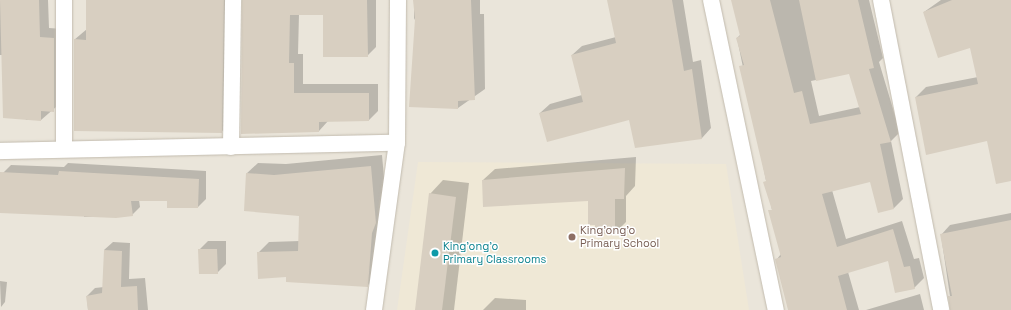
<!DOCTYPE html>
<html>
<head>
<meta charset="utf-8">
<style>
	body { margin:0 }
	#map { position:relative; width:1011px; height:310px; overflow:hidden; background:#f6f3ec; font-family:"Space Grotesk",sans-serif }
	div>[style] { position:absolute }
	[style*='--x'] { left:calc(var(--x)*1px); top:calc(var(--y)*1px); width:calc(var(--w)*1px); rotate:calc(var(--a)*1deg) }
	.residential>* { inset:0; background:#eae5da }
	.education>* { inset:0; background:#efe8d6 }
	.shadow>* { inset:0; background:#0003 }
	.building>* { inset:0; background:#d8cfc1 }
	.roads { filter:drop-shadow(0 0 1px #c2bbae) drop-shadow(0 0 1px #c2bbae) }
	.minor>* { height:16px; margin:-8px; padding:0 8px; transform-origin:8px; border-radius:8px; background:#fff }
	.dots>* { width:11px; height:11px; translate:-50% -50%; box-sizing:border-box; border:2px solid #fff; border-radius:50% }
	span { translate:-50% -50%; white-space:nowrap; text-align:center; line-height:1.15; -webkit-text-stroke:3px #fff; paint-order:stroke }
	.education-label { font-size:11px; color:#785e54 }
	.left { translate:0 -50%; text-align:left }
	.culture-label { font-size:11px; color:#0d838f }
</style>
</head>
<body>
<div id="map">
	<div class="residential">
		<div style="clip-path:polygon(0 0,1011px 0,1011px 310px,0 310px)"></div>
	</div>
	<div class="education">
		<div style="clip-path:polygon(418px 162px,726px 164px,749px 310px,397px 310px)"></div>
	</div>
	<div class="shadow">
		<div style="clip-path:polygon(0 0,48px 0,49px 28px,63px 29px,63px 101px,41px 120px,26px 120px,5px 55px,0 55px)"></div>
		<div style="clip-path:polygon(88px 0,233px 0,232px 122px,221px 132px,74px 40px,87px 29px)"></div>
		<div style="clip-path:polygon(244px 0,376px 0,376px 47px,367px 56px,324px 14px,299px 14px,298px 54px,303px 54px,303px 84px,378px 84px,378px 111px,369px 120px,328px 121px,319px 131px,244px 133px)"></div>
		<div style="clip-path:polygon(414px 0,480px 0,480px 14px,484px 14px,485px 89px,458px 108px,414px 18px)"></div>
		<div style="clip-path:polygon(608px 0,683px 0,693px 62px,701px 60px,711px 128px,702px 138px,636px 147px,630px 119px,540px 113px,550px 104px,582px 95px,572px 55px,582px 46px,616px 37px)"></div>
		<div style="clip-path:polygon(evenodd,733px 0,869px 0,883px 58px,879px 62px,900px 132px,891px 141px,903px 199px,894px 208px,879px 212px,871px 180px,832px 190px,846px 239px,902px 221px,914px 259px,919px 258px,924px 278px,914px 288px,889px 260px,848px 272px,859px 310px,789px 310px,777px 259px,781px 254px,737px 38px,741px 34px,733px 0,850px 73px,860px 107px,819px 116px,811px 81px,850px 73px)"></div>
		<div style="clip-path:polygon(941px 0,1011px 0,1011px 180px,988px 139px,916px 97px,926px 87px,978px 77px,971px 47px,924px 12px)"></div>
		<div style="clip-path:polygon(382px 155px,387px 211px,378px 275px,367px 286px,258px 253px,269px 242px,300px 241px,300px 215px,246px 174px,258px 163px,286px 164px)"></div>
		<div style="clip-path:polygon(636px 157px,635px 186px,626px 196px,626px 222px,615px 233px,596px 224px,589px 200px,483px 180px,495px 169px)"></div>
		<div style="clip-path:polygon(68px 163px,206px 171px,206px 199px,198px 207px,168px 200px,139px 200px,140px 207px,132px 215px,84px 217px,84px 214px,0 212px,3px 173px,11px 165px,64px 167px)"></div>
		<div style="clip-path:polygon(443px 180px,469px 183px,454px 310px,416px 310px,430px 194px)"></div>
		<div style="clip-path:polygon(1011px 213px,1011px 310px,952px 310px,941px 235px,950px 225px)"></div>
		<div style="clip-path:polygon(208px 241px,226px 241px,226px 264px,217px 273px,199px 250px)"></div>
		<div style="clip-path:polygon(113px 242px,130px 243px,129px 279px,145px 278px,148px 310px,88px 310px,87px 296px,95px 288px,104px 287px,104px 250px)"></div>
		<div style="clip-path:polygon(0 281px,7px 282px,5px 302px,1px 307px)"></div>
		<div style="clip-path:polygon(920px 294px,924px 310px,866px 310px)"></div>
		<div style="clip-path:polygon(495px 298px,526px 300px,526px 310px,483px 310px)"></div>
	</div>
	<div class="building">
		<div style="clip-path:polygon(0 0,39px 0,40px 37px,54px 38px,54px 112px,41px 111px,41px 121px,3px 118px)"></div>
		<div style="clip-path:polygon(86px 0,224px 0,222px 133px,74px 131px,74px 39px,86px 40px)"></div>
		<div style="clip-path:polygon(242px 0,367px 0,368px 57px,323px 57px,323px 15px,290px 15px,289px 63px,294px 63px,294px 93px,369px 93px,369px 121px,319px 122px,319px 132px,241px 134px)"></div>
		<div style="clip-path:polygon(413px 0,471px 0,475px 100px,458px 101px,458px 109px,409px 107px,415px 19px)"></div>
		<div style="clip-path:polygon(607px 0,672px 0,684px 71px,692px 69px,702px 139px,635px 148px,629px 120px,547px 142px,539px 113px,583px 102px,571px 55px,616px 43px)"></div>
		<div style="clip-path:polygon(731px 0,770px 0,794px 93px,802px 91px,810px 124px,861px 114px,849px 74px,816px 81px,799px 0,858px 0,874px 68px,869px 69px,891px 142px,880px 144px,894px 209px,878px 213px,870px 182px,822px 194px,837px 247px,893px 229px,904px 267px,910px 266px,915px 289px,895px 293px,888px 261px,838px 276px,847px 310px,788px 310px,775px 259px,781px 257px,768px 210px,772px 210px,763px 182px,766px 181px,739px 66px,744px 65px,736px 38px,740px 36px)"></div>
		<div style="clip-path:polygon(952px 0,1011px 0,1011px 181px,996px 184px,987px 141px,926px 155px,915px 97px,978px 84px,970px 48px,938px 58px,923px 12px)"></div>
		<div style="clip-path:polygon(371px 166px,376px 223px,372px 233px,368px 287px,286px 282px,286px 277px,258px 279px,257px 252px,298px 251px,299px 216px,244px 211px,246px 173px,274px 175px)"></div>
		<div style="clip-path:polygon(625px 168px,624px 199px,615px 199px,615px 234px,595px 234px,595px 225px,588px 225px,588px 201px,483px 207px,482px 180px)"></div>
		<div style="clip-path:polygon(59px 171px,199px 179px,198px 208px,167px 208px,167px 201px,131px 201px,133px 216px,116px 218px,0 213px,0 172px,58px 175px)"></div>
		<div style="clip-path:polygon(429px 193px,456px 197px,442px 310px,415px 310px)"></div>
		<div style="clip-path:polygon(1011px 220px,1011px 310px,950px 310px,948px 296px,952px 296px,940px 234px)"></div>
		<div style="clip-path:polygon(198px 249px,217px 249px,218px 274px,199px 274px)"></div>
		<div style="clip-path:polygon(104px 250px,122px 251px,121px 287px,137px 286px,138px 310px,88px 310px,86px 296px,102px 293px)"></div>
	</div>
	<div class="roads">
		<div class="minor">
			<div style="--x:711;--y:0;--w:317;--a:78.2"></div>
			<div style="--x:881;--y:0;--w:316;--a:79"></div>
			<div style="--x:231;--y:147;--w:147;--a:-89.2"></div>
			<div style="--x:64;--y:149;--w:149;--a:-90"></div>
			<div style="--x:0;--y:151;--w:397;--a:-1.2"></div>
			<div style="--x:397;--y:143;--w:143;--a:-89.6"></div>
			<div style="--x:374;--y:310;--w:169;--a:-82.2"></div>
		</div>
	</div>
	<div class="dots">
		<div style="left:572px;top:237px;background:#8d6e63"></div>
		<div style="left:435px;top:253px;background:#0f9aa8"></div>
	</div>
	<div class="education-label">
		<span class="left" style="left:580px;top:237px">King'ong'o<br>Primary School</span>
	</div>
	<div class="culture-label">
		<span class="left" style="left:443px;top:253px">King'ong'o<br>Primary Classrooms</span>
	</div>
</div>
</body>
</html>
